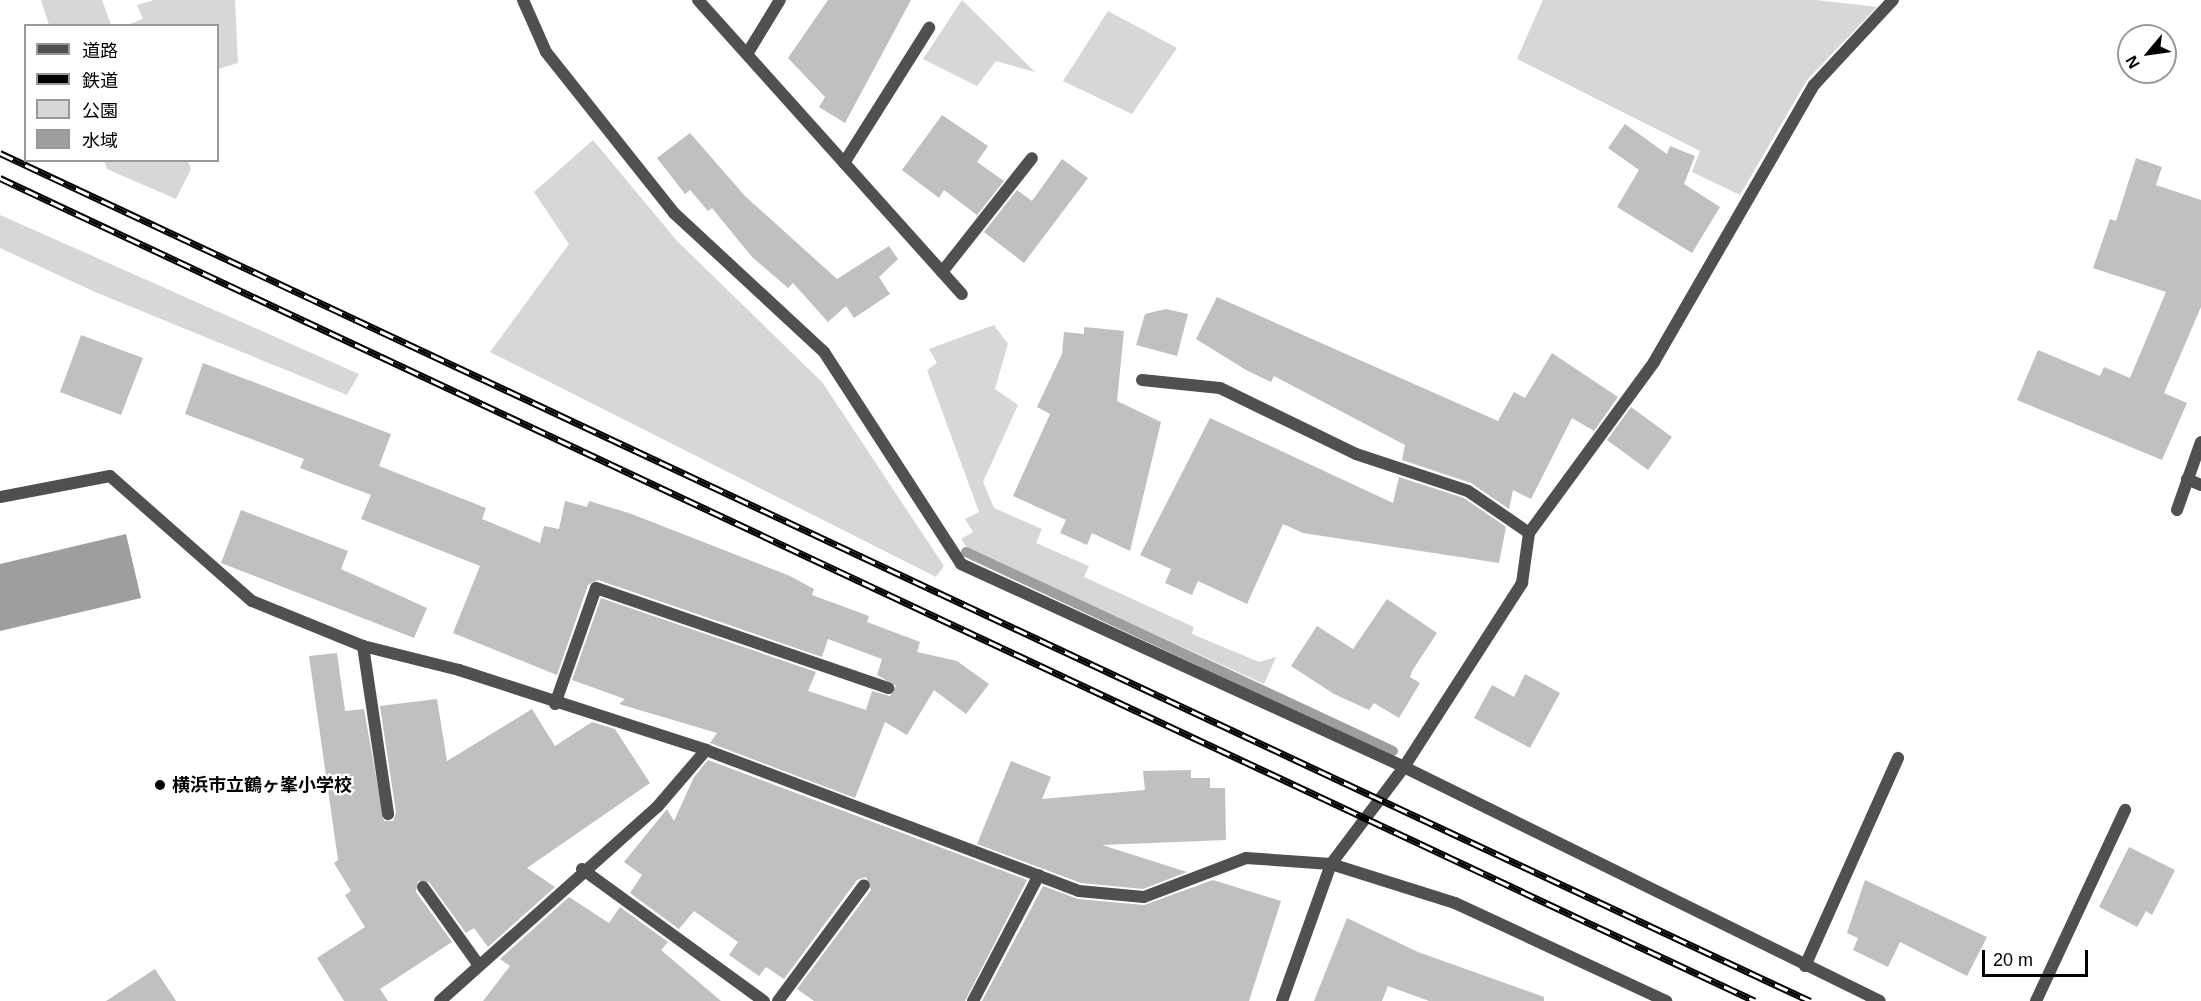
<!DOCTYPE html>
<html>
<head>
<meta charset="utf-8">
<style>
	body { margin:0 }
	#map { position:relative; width:2201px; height:1001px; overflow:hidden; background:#fff; font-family:Helvetica,"Noto Sans JP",sans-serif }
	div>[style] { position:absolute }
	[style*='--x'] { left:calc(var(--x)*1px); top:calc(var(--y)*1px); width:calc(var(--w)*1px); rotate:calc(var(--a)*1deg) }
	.green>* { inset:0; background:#d7d7d7 }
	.water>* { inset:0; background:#9e9e9e }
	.stream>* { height:10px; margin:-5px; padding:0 5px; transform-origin:5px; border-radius:5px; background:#9e9e9e }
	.building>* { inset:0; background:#c0c0c0 }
	.service>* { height:12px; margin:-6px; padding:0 6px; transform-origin:6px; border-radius:6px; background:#505050 }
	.minor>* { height:12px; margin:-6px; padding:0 6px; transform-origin:6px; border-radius:6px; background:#505050 }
	.rail>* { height:7px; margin-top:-3.5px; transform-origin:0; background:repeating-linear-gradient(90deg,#fff 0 14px,#000 0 28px); box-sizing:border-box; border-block:2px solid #000 }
	.dots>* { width:16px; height:16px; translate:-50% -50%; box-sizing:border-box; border:3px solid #fff; border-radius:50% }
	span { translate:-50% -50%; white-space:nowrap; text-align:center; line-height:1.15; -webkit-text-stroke:4.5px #fff; paint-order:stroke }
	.poi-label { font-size:18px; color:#000; font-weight:700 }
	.left { translate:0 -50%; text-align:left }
	.legend { position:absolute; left:24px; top:24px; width:195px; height:138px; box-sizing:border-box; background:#fff; border:2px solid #999; margin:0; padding:8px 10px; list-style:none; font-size:18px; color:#000 }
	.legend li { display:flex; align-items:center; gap:12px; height:30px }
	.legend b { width:30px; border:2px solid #999 }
	.north { position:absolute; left:2117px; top:24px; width:60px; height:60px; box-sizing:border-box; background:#fff; border:2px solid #999; border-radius:50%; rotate:241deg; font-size:16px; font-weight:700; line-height:24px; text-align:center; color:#000 }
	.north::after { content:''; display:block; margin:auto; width:21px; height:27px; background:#000; clip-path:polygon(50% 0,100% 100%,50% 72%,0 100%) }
	.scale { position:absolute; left:1982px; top:950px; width:106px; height:27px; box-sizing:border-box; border:3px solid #000; border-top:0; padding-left:8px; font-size:18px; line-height:21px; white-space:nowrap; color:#000; -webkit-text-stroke:4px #fff; paint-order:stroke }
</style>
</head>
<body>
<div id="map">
	<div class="green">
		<div style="clip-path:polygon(41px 0,102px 0,111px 25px,49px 25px)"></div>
		<div style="clip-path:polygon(154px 0,235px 0,238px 63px,218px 69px,218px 26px,127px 25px,143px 19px,137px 5px)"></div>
		<div style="clip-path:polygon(962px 0,1035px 72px,996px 61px,977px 86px,923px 59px)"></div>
		<div style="clip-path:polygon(1543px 0,1816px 0,1877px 7px,1807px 80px,1740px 195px,1692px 172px,1700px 151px,1517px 59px)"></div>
		<div style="clip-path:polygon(1108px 11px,1177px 48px,1132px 114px,1063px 81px)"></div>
		<div style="clip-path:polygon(593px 140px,677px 241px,822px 382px,944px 566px,936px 577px,490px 352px,569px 244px,534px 192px)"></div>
		<div style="clip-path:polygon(104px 161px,188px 161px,191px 169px,176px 199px,107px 169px)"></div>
		<div style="clip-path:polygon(0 215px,359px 374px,347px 395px,95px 292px,0 248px)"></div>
		<div style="clip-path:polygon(994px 325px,1008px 344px,995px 389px,1018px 405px,983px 482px,994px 508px,1042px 529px,1036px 543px,1089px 566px,1084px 577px,1194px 627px,1192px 634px,1259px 662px,1276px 657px,1264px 684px,968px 549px,961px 539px,973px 532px,965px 519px,979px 512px,927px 370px,937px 363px,929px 349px)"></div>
	</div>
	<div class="water">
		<div style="clip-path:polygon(126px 534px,141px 598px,0 631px,0 564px)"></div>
	</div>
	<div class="stream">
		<div style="--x:966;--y:552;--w:471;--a:25"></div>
	</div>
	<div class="building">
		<div style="clip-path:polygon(828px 0,911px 0,845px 123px,819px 107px,825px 97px,788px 58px)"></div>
		<div style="clip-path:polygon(942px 115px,988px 146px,977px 162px,1004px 181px,977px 215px,944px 190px,939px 198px,902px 170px)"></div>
		<div style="clip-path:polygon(1625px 124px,1667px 154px,1670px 146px,1695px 156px,1684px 184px,1720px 207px,1692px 253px,1617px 207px,1639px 170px,1608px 148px)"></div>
		<div style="clip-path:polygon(690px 133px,745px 196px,837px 279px,889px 246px,898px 259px,879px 277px,890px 294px,854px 318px,846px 306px,828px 322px,793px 283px,788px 288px,752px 257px,712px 208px,708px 211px,690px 190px,685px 194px,657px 158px)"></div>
		<div style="clip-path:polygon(2136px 158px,2162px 167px,2156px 185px,2201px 200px,2201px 307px,2164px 393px,2187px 403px,2162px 460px,2017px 400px,2038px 350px,2100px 376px,2104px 367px,2130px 378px,2166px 292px,2093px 268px,2110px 219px,2116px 221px)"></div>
		<div style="clip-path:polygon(1062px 159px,1088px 178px,1024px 263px,984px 232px,1017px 190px,1032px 201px)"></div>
		<div style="clip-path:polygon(1217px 297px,1498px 421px,1514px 392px,1525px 398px,1552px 353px,1618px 397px,1594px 431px,1572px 418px,1531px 499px,1513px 490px,1509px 509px,1471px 483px,1402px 460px,1405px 445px,1274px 376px,1271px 382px,1246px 370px,1196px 339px)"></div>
		<div style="clip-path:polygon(1166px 309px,1188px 314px,1177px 356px,1136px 345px,1145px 314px)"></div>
		<div style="clip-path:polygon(1084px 327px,1124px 331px,1117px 401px,1161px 422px,1130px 551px,1092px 533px,1087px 545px,1060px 533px,1066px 520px,1013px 496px,1050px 414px,1037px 407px,1062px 354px,1064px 332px,1084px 334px)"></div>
		<div style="clip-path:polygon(81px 335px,143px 358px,121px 415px,60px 392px)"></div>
		<div style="clip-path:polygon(203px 363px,391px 434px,379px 466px,486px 508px,482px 519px,540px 543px,544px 526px,559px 529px,565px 501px,587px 507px,589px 501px,629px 513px,790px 576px,814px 589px,812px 595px,869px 616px,867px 622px,920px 642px,917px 652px,957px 661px,989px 684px,966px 714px,934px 690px,907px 735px,885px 722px,855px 798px,710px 743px,717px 733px,619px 704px,625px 699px,572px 680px,601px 598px,816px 672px,808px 691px,866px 710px,872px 691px,890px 696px,896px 686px,877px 675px,882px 659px,828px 639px,822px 657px,598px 580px,588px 585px,557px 675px,453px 633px,480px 566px,361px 519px,371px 495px,300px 468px,304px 459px,185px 414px)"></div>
		<div style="clip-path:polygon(1631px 407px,1672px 437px,1648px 470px,1607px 440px)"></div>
		<div style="clip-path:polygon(1210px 418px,1393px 503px,1399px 477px,1464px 498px,1506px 527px,1499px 563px,1303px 533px,1283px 524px,1247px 604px,1198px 581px,1192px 595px,1165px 583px,1171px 569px,1140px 555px)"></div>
		<div style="clip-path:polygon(241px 510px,348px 551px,341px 569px,427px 608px,414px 638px,221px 563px)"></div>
		<div style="clip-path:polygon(1387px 599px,1437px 633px,1412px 671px,1410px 677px,1420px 683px,1399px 718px,1374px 703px,1369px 710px,1334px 694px,1291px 666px,1317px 626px,1353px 649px)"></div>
		<div style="clip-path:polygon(337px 653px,345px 711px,364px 709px,384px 821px,393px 821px,396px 813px,380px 706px,437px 699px,447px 761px,532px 709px,555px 746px,592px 722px,615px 729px,650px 783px,527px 868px,555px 887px,488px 947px,474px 928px,466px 933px,429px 882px,418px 881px,416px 892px,452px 942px,380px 989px,388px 1001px,344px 1001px,317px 958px,365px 927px,345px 895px,351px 891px,334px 863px,338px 860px,309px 656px)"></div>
		<div style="clip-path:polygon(1525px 674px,1560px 693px,1530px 748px,1474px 718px,1492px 685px,1514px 697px)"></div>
		<div style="clip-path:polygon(708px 760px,1027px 880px,965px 1001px,814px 1001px,797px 989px,871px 890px,866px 877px,857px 880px,784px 979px,766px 967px,759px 976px,729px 955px,738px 942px,694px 911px,679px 929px,630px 893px,642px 875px,624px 862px,667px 809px,674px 821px,694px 777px)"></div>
		<div style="clip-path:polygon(1011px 761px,1051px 777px,1042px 799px,1145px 790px,1143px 771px,1191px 770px,1191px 778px,1210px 778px,1210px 788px,1225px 788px,1226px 840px,1102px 845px,1187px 872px,1143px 889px,1081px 883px,977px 844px)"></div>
		<div style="clip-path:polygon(2129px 847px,2175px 870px,2152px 915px,2146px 911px,2137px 927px,2099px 907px)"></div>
		<div style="clip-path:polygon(1213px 880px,1281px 901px,1249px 1001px,982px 1001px,1043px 886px,1078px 899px,1144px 905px)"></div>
		<div style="clip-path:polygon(1865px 880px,1987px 937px,1967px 976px,1900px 942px,1888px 967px,1853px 950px,1858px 938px,1847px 933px)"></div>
		<div style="clip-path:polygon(569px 897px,609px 923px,620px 907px,668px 942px,661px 950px,721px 1001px,483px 1001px,510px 966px,500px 959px)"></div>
		<div style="clip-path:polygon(1347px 918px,1418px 952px,1544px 997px,1544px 1001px,1429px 1001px,1388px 986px,1382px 1001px,1314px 1001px)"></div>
		<div style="clip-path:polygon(155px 969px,176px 1001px,106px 1001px)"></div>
	</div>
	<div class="service">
		<div style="--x:698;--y:0;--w:395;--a:48.1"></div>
		<div style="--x:844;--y:163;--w:160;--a:-57.8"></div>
		<div style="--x:942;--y:272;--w:145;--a:-51.7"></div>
		<div style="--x:2187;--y:479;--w:15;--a:23"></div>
		<div style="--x:363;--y:646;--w:170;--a:81.5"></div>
		<div style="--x:555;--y:704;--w:123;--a:-70.5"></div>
		<div style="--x:596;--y:588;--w:309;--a:18.9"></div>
		<div style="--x:423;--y:887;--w:95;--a:54.5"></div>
		<div style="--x:1805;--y:966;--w:228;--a:-65.9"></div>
		<div style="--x:778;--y:1001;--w:144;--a:-53.4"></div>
		<div style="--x:2036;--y:1001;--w:211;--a:-65"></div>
	</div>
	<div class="minor">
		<div style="--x:523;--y:0;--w:57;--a:66.1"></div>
		<div style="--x:546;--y:52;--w:206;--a:51.5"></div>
		<div style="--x:674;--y:213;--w:205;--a:42.8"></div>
		<div style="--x:824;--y:352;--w:252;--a:57.1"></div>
		<div style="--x:961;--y:564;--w:487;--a:24.6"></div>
		<div style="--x:1404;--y:767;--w:530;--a:26.18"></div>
		<div style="--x:747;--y:54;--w:63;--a:-58.6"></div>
		<div style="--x:1142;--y:380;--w:78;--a:5.9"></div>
		<div style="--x:1220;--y:388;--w:151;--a:25.9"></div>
		<div style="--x:1356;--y:454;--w:118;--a:18.3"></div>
		<div style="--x:1468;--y:491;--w:74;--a:34.5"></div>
		<div style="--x:0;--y:497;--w:112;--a:-10.8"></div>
		<div style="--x:110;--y:476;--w:189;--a:41.4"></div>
		<div style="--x:252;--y:601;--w:120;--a:22.1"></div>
		<div style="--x:363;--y:646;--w:99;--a:14"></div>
		<div style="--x:459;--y:670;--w:260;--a:17.9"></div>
		<div style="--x:706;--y:750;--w:399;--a:20.7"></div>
		<div style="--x:1079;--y:891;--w:65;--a:5.3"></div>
		<div style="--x:1144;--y:897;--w:109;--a:-20.9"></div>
		<div style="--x:1246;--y:858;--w:85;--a:4"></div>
		<div style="--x:1331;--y:864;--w:130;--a:17.5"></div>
		<div style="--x:1455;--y:903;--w:233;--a:24.9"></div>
		<div style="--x:2177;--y:510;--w:72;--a:-70.6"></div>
		<div style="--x:582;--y:869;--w:225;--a:36"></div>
		<div style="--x:440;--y:1001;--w:292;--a:-41.8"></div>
		<div style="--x:658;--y:806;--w:74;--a:-49.4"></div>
		<div style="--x:973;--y:1001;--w:142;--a:-62.4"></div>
		<div style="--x:1282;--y:1001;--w:145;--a:-70.3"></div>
		<div style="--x:1331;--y:864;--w:121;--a:-53"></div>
		<div style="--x:1404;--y:767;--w:219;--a:-57.3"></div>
		<div style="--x:1522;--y:583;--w:50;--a:-82"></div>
		<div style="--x:1529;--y:533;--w:212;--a:-53.8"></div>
		<div style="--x:1654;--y:362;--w:320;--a:-60"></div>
		<div style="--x:1814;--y:85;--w:116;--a:-47.1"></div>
	</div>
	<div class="rail">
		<div style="--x:0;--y:153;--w:1999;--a:25.1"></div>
		<div style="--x:0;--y:178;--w:1938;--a:25.12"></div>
	</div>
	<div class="dots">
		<div style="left:160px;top:785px;background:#000"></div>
	</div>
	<div class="poi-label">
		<span class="left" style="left:172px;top:785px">横浜市立鶴ヶ峯小学校</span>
	</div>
	<ul class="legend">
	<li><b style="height:8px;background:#505050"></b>道路</li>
	<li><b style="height:8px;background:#000"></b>鉄道</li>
	<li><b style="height:16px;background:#d7d7d7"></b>公園</li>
	<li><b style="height:16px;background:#9e9e9e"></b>水域</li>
	</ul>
	<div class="north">N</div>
	<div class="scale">20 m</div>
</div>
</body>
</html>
